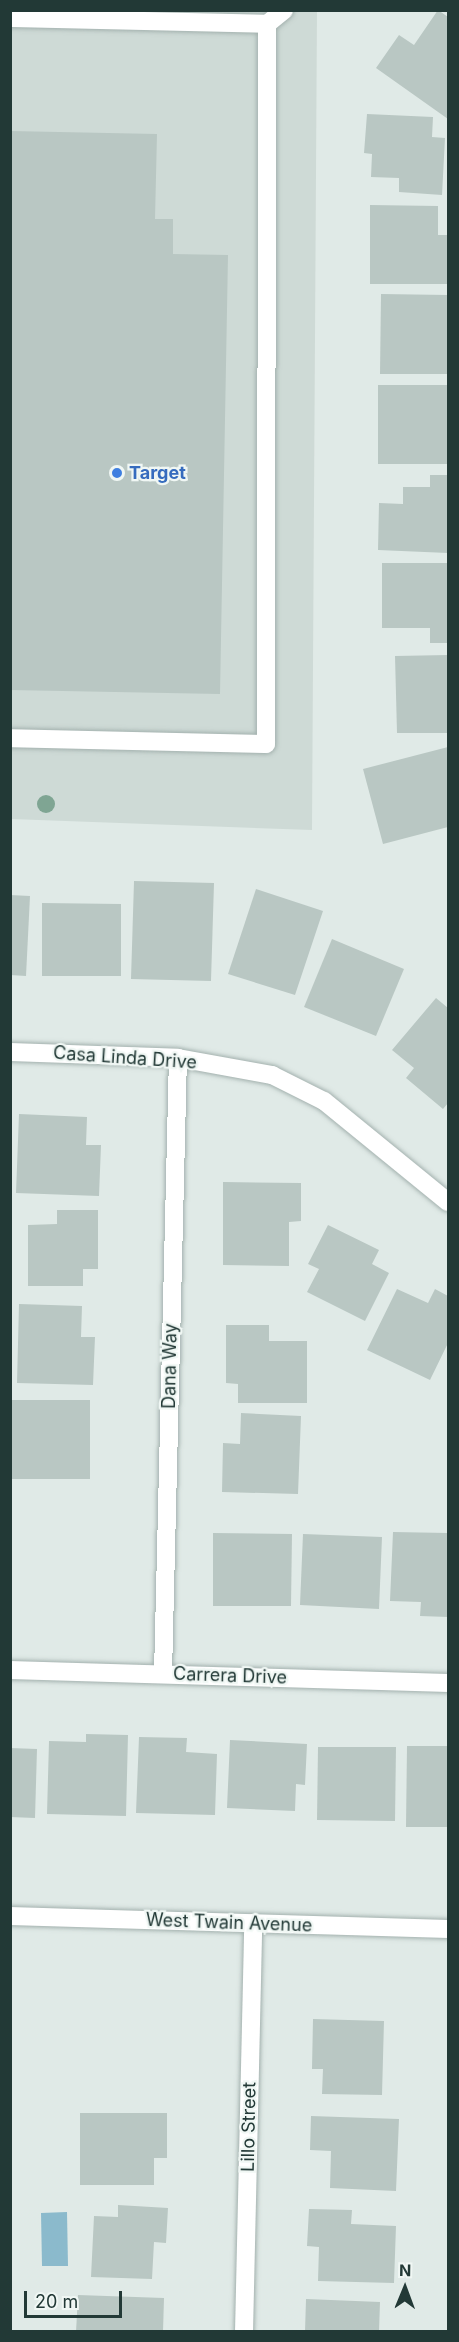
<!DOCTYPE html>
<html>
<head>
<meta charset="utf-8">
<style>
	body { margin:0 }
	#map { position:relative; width:459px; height:2342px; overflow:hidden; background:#e0eae7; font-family:Inter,sans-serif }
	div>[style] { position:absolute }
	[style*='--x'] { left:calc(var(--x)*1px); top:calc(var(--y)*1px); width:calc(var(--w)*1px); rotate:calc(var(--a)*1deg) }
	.built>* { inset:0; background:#cedad6 }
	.water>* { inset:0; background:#8bbacc }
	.building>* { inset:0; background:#b9c7c3 }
	.roads { filter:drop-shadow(0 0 2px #a3b1ae) drop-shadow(0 0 2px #a3b1ae) }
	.minor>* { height:18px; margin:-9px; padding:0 9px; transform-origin:9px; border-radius:9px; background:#fff }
	.trees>* { width:18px; height:18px; margin:-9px; border-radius:50%; background:#7fa593 }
	.dots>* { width:16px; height:16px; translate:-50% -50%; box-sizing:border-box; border:3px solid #f0f7f4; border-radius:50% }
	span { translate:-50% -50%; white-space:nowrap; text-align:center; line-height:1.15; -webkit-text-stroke:4.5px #f0f7f4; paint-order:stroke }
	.shop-label { font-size:18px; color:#366cbe; font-weight:700 }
	.left { translate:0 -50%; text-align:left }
	.street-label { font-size:18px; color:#223936 }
	.frame { position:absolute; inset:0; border:12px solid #223936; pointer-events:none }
	.north { position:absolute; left:375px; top:2258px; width:60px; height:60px; -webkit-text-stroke:4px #f0f7f4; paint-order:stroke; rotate:1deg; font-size:16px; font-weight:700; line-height:24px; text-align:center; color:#223936 }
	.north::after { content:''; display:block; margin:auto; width:21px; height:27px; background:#223936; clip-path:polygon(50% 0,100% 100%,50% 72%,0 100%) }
	.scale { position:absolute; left:24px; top:2291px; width:98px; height:27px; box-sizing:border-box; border:3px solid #223936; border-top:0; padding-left:8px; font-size:18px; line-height:21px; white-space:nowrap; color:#223936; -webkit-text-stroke:4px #f0f7f4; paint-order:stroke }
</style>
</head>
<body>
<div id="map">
	<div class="built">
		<div style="clip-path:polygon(11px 11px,317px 11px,312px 830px,11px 819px)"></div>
	</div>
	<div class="water">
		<div style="clip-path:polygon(67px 2212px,68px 2266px,42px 2266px,41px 2213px)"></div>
	</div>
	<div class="building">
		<div style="clip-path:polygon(438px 10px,448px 17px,448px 119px,376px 68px,399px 35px,414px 45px)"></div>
		<div style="clip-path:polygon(367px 114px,433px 117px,432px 137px,445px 138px,442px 195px,399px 192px,399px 178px,371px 177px,372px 154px,364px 153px)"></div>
		<div style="clip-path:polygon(10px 131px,157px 134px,155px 219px,173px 219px,173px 254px,228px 255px,220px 694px,10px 690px)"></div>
		<div style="clip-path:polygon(370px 205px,438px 206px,438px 235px,448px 235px,448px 284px,370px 284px)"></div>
		<div style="clip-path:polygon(381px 294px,448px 295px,448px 374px,380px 374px)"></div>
		<div style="clip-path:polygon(378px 385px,448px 385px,448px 464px,378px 464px)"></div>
		<div style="clip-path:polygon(430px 475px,448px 475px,448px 553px,378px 550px,379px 503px,403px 504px,403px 487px,430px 487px)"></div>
		<div style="clip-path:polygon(382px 563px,448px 563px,448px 643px,430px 643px,430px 628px,382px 628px)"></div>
		<div style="clip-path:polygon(448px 655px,448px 733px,397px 733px,395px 656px)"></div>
		<div style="clip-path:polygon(448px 747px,448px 827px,383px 844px,363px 769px)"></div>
		<div style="clip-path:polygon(134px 881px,214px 883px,211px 981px,131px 979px)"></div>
		<div style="clip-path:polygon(256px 889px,323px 911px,295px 995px,228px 974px)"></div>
		<div style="clip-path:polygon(10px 895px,30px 896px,26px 976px,10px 975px)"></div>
		<div style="clip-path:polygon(42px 903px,121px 904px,121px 976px,42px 976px)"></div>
		<div style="clip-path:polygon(332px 939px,404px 969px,376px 1036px,304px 1007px)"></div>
		<div style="clip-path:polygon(436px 998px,448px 1008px,448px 1103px,443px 1109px,406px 1078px,414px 1068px,392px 1050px)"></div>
		<div style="clip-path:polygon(19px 1114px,87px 1117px,86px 1145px,101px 1145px,99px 1196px,16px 1193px)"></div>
		<div style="clip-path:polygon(223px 1182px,301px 1183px,301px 1221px,289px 1222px,289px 1266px,223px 1265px)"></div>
		<div style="clip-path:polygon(57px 1210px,98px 1210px,98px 1269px,83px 1269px,83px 1286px,28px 1286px,28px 1225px,57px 1224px)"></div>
		<div style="clip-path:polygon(328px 1225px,379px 1250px,372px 1264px,389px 1273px,365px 1321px,307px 1292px,319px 1269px,308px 1264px)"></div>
		<div style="clip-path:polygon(397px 1289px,428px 1303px,435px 1289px,448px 1296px,448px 1343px,430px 1380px,367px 1350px)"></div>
		<div style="clip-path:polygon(19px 1304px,82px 1306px,81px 1337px,95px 1337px,93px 1385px,17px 1383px)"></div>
		<div style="clip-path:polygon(226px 1325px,269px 1325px,269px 1341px,307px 1341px,307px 1403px,238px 1403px,238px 1384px,226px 1383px)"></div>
		<div style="clip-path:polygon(10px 1400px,90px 1400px,90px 1479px,10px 1479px)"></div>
		<div style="clip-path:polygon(241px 1413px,301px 1416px,298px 1494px,222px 1492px,223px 1443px,240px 1444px)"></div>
		<div style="clip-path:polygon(393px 1532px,448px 1533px,448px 1617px,420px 1616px,421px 1602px,390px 1601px)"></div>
		<div style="clip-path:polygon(213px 1533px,292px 1534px,291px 1606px,213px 1606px)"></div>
		<div style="clip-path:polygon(303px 1534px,382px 1537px,379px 1609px,300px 1605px)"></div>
		<div style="clip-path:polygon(86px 1734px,128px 1735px,126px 1816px,47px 1814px,49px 1741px,86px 1742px)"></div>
		<div style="clip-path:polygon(139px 1737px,187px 1738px,186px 1752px,217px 1754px,215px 1815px,136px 1813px)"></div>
		<div style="clip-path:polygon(230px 1740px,307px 1744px,305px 1785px,296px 1784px,295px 1811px,227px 1808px)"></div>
		<div style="clip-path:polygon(407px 1746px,448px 1746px,448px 1827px,406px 1827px)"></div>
		<div style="clip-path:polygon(318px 1747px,396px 1747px,395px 1821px,317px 1820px)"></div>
		<div style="clip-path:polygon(10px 1748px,37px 1749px,35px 1818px,10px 1817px)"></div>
		<div style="clip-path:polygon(313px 2019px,384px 2021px,382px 2095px,322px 2094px,323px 2069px,312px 2069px)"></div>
		<div style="clip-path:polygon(80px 2113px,167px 2113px,167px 2158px,154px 2158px,154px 2185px,80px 2185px)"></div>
		<div style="clip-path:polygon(311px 2116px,399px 2119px,396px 2191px,330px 2188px,331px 2151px,310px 2150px)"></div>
		<div style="clip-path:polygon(118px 2205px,168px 2208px,166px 2243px,154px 2242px,152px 2279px,91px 2277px,94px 2216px,118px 2217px)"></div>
		<div style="clip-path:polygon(309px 2209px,352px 2210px,351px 2224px,396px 2226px,394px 2283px,318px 2281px,319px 2247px,307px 2246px)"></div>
		<div style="clip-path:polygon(78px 2295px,164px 2298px,163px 2332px,76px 2332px)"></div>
		<div style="clip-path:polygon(306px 2299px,380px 2302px,379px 2332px,305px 2332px)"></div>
	</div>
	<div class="roads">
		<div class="minor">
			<div style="--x:10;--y:18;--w:257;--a:1.3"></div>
			<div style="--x:267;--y:24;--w:720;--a:90.08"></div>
			<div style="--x:266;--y:744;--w:256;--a:-178.7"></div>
			<div style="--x:267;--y:24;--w:22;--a:-39"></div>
			<div style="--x:10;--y:1052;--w:168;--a:2"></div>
			<div style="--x:178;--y:1058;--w:96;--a:10.3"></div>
			<div style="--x:272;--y:1075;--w:58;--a:26.6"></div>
			<div style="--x:324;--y:1101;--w:160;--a:39.2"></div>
			<div style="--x:10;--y:1670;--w:438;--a:1.7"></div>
			<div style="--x:163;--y:1674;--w:616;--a:-88.61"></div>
			<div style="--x:10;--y:1916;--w:438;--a:1.7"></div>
			<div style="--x:244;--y:2332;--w:409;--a:-88.7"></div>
		</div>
	</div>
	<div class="trees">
		<div style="left:46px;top:804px"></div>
	</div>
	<div class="dots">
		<div style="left:117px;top:473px;background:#3f7fe0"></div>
	</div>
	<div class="shop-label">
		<span class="left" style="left:129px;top:473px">Target</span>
	</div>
	<div class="street-label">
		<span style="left:125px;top:1058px;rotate:4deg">Casa Linda Drive</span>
		<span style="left:170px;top:1366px;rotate:-89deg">Dana Way</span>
		<span style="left:230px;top:1676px;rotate:2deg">Carrera Drive</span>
		<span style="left:229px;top:1923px;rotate:2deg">West Twain Avenue</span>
		<span style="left:249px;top:2127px;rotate:-89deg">Lillo Street</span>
	</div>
	<div class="frame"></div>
	<div class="north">N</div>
	<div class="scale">20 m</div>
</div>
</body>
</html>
